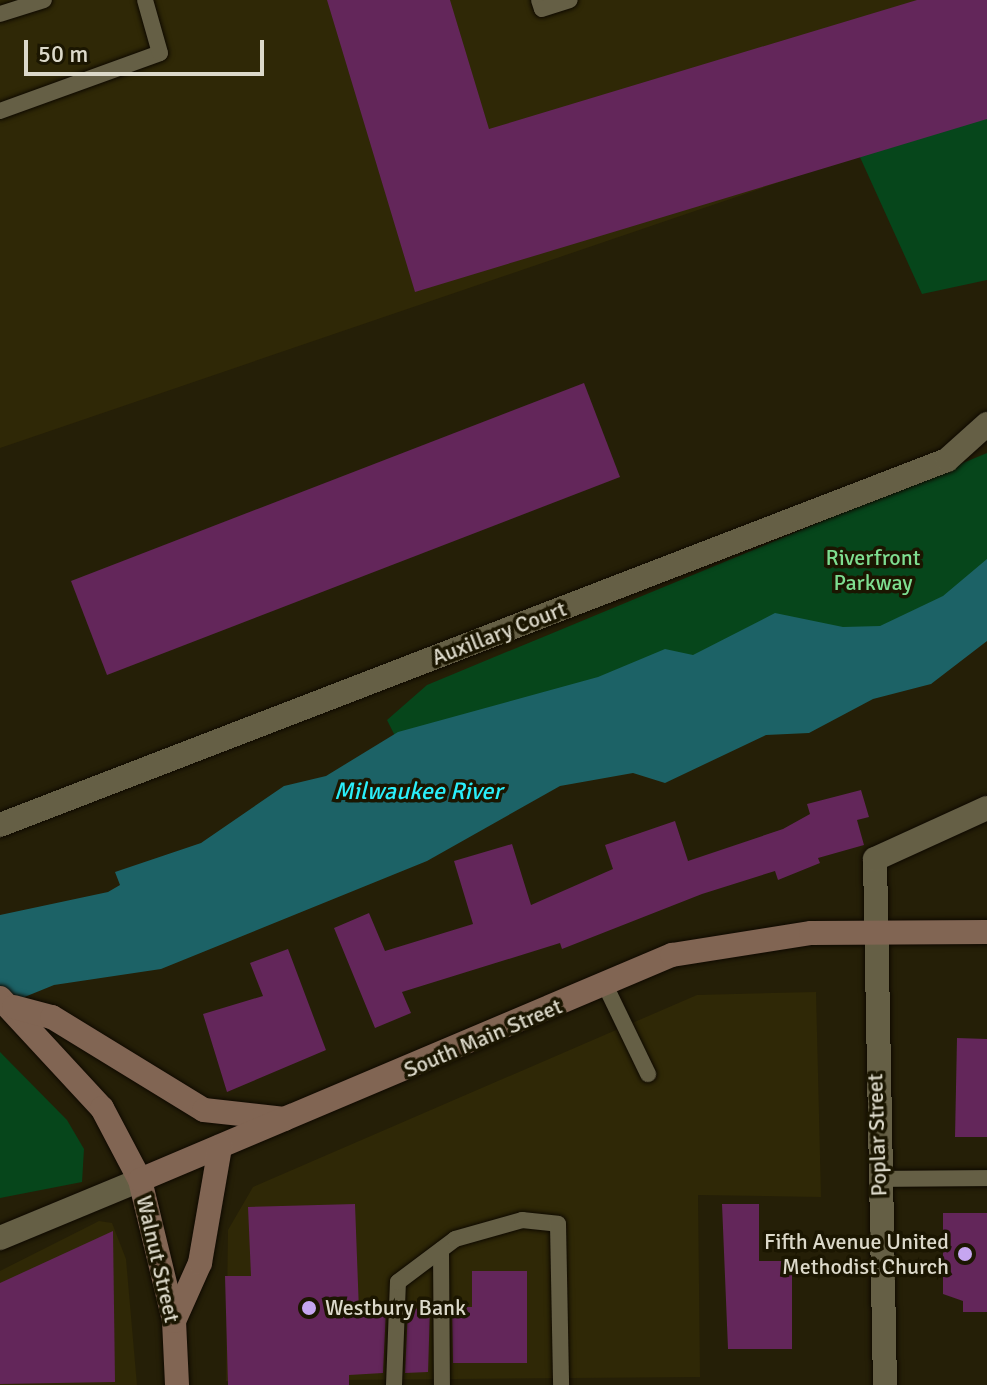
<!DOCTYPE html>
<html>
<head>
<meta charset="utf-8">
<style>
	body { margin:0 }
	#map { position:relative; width:987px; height:1385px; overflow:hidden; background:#251f07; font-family:Signika,sans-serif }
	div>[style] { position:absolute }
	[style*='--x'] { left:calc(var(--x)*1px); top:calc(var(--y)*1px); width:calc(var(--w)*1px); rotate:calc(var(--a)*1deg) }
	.built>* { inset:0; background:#2f2806 }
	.green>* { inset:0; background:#06461b }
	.water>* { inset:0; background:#1c6266 }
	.building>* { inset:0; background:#63265a }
	.roads { filter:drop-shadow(0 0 2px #0e0900) drop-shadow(0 0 2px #0e0900) }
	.lane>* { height:16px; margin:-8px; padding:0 8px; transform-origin:8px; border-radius:8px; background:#655f45 }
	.street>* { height:24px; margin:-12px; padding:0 12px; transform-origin:12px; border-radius:12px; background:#655f45 }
	.secondary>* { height:24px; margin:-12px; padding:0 12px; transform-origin:12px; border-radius:12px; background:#816553 }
	.dots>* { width:22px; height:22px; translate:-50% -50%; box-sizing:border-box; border:4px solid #1b1601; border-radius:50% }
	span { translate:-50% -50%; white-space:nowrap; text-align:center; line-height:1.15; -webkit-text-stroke:7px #1b1601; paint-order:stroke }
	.park-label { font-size:22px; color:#7ede90 }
	.street-label { font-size:22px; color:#dcd9ca }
	.poi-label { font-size:22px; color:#dcd9ca }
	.right { translate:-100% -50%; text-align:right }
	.left { translate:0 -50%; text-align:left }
	.water-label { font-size:24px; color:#2aeffa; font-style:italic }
	.scale { position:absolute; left:24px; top:40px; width:240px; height:36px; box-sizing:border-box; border:4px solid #dcd9ca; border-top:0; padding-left:10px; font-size:24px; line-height:28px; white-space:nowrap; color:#dcd9ca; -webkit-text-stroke:6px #1b1601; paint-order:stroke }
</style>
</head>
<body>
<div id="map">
	<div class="built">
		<div style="clip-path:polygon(0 0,987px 0,859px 155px,0 448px)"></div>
		<div style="clip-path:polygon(816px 992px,821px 1197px,698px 1195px,700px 1377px,226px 1381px,228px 1230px,253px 1187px,697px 995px)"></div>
		<div style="clip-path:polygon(99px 1221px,112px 1223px,126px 1259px,137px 1385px,0 1385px,0 1271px)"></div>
	</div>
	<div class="green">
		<div style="clip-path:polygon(987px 118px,987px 280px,922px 294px,859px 155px)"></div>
		<div style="clip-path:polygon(987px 453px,987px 570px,889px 632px,701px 660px,399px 744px,387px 720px,427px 685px)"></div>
		<div style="clip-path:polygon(0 1052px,67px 1120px,84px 1149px,82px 1182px,0 1198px)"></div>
	</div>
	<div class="water">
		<div style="clip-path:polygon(987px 559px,987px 641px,931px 684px,873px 699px,809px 733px,766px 735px,665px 783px,633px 773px,560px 786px,427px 861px,161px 969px,54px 985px,0 1007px,0 915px,108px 892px,120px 885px,115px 872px,201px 843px,284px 786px,326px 776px,398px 732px,598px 677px,665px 649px,693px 655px,775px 613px,843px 627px,880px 626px,943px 596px)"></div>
	</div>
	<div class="building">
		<div style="clip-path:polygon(327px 0,450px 0,489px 129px,917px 0,987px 0,987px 119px,415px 292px)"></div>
		<div style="clip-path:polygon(584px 383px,620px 477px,107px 675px,71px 581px)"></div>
		<div style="clip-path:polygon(861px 790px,869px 817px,857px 820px,864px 845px,818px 858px,820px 863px,778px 880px,775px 871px,702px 894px,562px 949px,560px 943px,402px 992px,411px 1013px,375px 1028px,334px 928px,369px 913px,385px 951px,473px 924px,454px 861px,512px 844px,531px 905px,613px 869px,605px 845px,675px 821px,688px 861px,783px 829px,810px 814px,807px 804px)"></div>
		<div style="clip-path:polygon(288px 949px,326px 1050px,227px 1092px,203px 1014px,263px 996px,250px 963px)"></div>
		<div style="clip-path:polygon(957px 1038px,987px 1039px,987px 1137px,955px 1137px)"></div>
		<div style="clip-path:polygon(355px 1204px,359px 1311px,386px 1310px,383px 1373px,349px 1375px,349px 1385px,228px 1385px,225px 1276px,251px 1276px,248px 1207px)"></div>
		<div style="clip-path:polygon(722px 1204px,759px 1204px,759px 1261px,792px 1261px,792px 1349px,728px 1349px)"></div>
		<div style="clip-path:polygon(943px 1213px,987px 1213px,987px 1312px,963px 1312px,963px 1301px,943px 1294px)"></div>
		<div style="clip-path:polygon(113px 1231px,115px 1382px,0 1384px,0 1283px)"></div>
		<div style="clip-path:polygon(472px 1271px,527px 1271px,527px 1363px,453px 1363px,452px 1307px,472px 1307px)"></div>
		<div style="clip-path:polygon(430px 1308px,428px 1372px,405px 1373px,408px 1309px)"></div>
	</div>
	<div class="roads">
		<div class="lane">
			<div style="--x:539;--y:0;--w:9;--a:72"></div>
			<div style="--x:542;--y:9;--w:29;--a:-18"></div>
			<div style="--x:0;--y:14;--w:46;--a:-17.7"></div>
			<div style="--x:0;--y:111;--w:170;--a:-19.9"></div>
			<div style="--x:160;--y:53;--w:55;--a:-105.8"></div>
			<div style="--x:605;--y:985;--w:99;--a:64.2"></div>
			<div style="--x:878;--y:1179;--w:109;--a:-0.5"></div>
			<div style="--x:441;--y:1250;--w:135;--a:89.6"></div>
			<div style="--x:394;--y:1385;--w:103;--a:-87.8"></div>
			<div style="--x:398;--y:1282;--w:71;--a:-37"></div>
			<div style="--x:455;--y:1239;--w:70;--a:-15.8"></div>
			<div style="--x:522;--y:1220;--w:36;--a:6"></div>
			<div style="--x:558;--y:1224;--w:161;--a:88.9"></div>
		</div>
		<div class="street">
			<div style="--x:0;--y:825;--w:1015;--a:-21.08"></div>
			<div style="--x:947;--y:460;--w:54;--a:-42"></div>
			<div style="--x:0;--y:1238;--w:152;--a:-22.5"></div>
			<div style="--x:885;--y:1385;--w:526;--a:-91.09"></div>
			<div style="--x:875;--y:859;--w:123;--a:-24.5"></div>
		</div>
		<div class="secondary">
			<div style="--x:0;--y:998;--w:150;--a:47.2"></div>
			<div style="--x:102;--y:1108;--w:81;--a:62.2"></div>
			<div style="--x:140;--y:1180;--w:145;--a:76.4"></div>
			<div style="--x:174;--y:1321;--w:64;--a:87.3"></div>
			<div style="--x:14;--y:1007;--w:39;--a:15"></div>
			<div style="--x:52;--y:1017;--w:178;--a:31.5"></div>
			<div style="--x:204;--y:1110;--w:81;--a:6.3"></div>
			<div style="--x:140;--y:1180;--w:578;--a:-22.93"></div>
			<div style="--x:672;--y:955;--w:141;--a:-9"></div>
			<div style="--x:811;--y:933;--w:176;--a:-0.3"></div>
			<div style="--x:174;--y:1321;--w:64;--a:-65.9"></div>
			<div style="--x:200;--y:1263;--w:118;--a:-80.2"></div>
		</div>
	</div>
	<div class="dots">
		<div style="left:965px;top:1254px;background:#c6a6f0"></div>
		<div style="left:309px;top:1308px;background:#c6a6f0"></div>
	</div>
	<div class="park-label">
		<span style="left:873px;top:570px">Riverfront<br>Parkway</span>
	</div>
	<div class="street-label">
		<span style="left:499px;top:633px;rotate:-21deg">Auxillary Court</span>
		<span style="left:483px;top:1038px;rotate:-23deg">South Main Street</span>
		<span style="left:877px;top:1135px;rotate:-92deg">Poplar Street</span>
		<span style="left:158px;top:1259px;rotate:77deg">Walnut Street</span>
	</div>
	<div class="poi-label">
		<span class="right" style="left:949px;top:1254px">Fifth Avenue United<br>Methodist Church</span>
		<span class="left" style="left:325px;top:1308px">Westbury Bank</span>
	</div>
	<div class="water-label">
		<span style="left:418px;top:792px">Milwaukee River</span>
	</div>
	<div class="scale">50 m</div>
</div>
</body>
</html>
